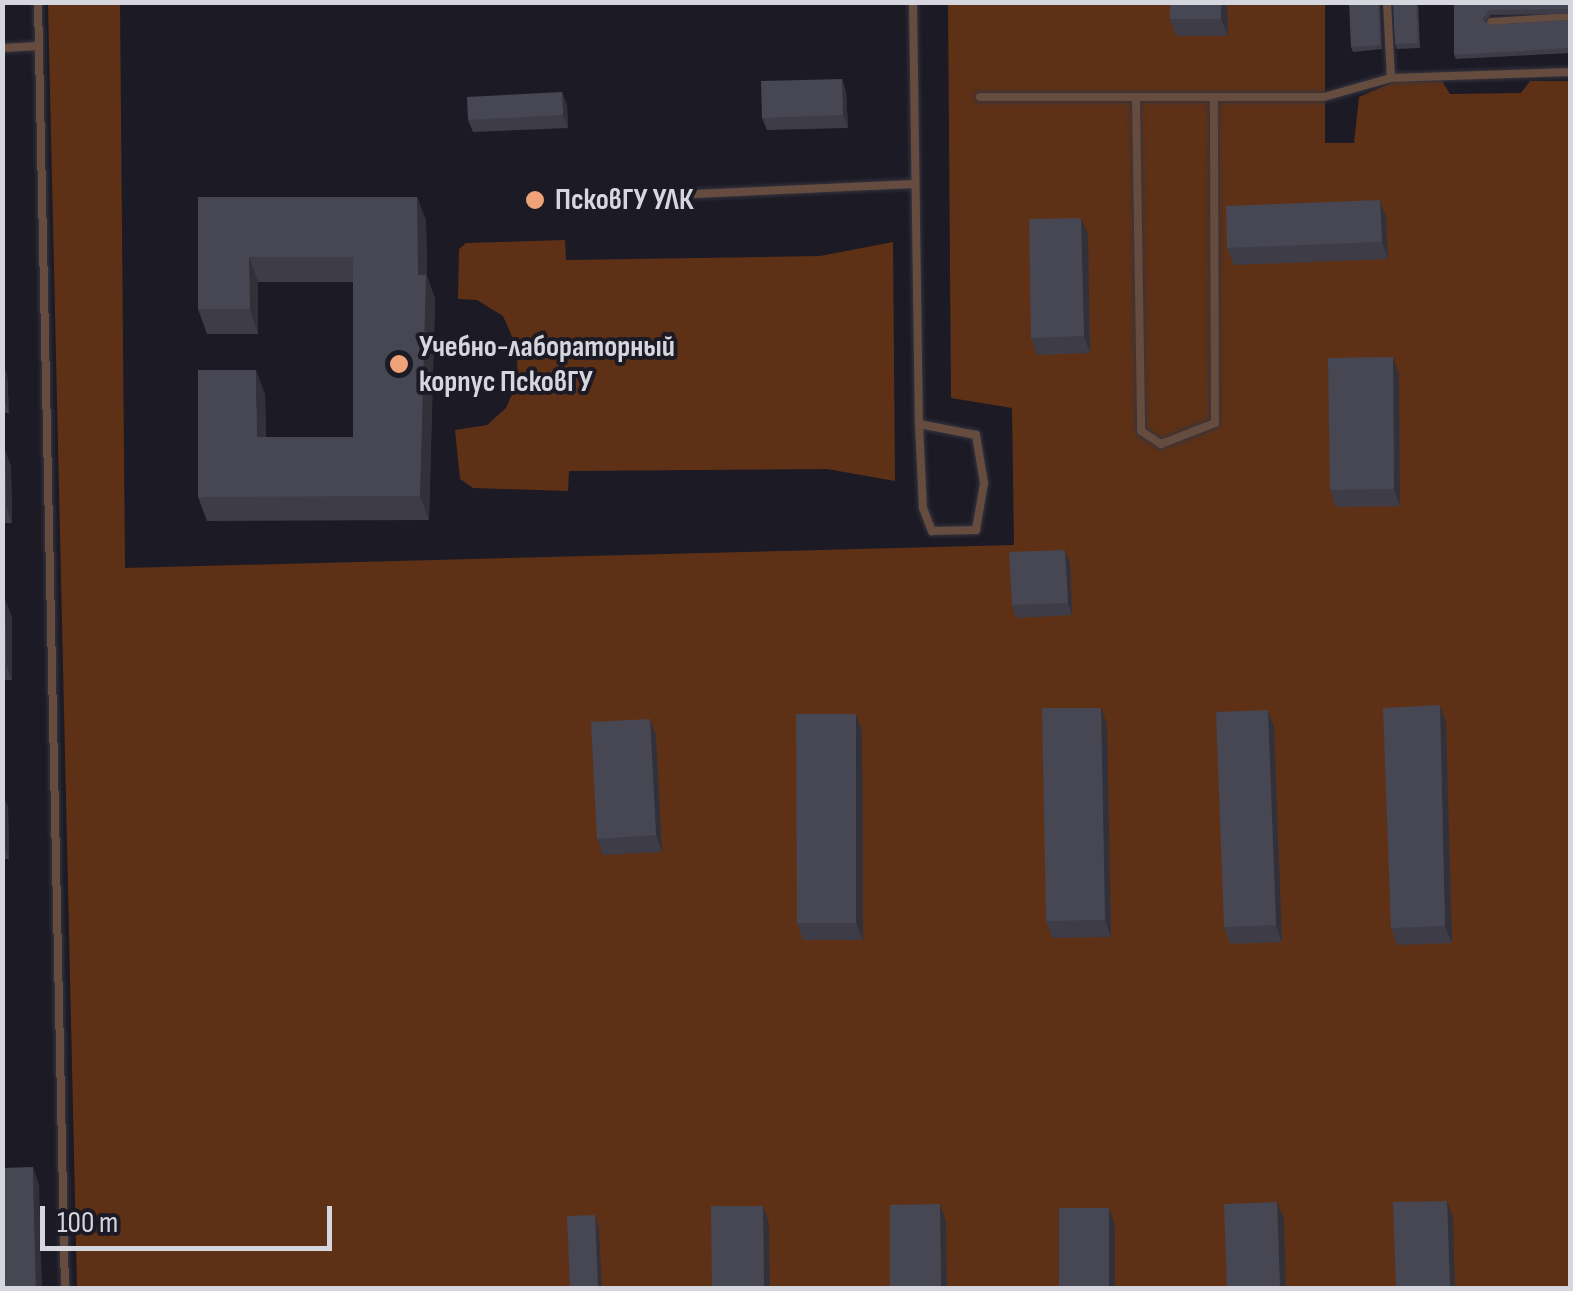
<!DOCTYPE html>
<html>
<head>
<meta charset="utf-8">
<style>
	body { margin:0 }
	#map { position:relative; width:1573px; height:1291px; overflow:hidden; background:#1b1a25; font-family:"Sofia Sans Condensed",sans-serif }
	div>[style] { position:absolute }
	[style*='--x'] { left:calc(var(--x)*1px); top:calc(var(--y)*1px); width:calc(var(--w)*1px); rotate:calc(var(--a)*1deg) }
	.green>* { inset:0; background:#5e3116 }
	.roads { filter:drop-shadow(0 0 2px #35343f) drop-shadow(0 0 2px #35343f) }
	.lane>* { height:8px; margin:-4px; padding:0 4px; transform-origin:4px; border-radius:4px; background:#654c3e }
	.wall>* { inset:0; background:#3d3c47 }
	.shaded-wall>* { inset:0; background:#32313a }
	.building>* { inset:0; background:#474653 }
	.dots>* { width:28px; height:28px; translate:-50% -50%; box-sizing:border-box; border:5px solid #1b1a25; border-radius:50% }
	span { translate:-50% -50%; white-space:nowrap; text-align:center; line-height:1.15; -webkit-text-stroke:8px #1b1a25; paint-order:stroke }
	.poi-label { font-size:30px; color:#d6d6de; font-weight:700 }
	.left { translate:0 -50%; text-align:left }
	.frame { position:absolute; inset:0; border:5px solid #d6d6de; pointer-events:none }
	.scale { position:absolute; left:40px; top:1206px; width:292px; height:45px; box-sizing:border-box; border:5px solid #d6d6de; border-top:0; padding-left:12px; font-size:30px; line-height:35px; white-space:nowrap; color:#d6d6de; -webkit-text-stroke:8px #1b1a25; paint-order:stroke }
</style>
</head>
<body>
<div id="map">
	<div class="green">
		<div style="clip-path:polygon(48px 3px,120px 3px,125px 568px,1014px 545px,1012px 408px,951px 398px,948px 3px,1325px 3px,1325px 143px,1354px 143px,1359px 97px,1393px 82px,1442px 81px,1450px 94px,1521px 93px,1530px 81px,1570px 81px,1570px 1288px,77px 1288px)"></div>
		<div style="clip-path:polygon(565px 240px,566px 260px,820px 256px,893px 242px,895px 481px,827px 469px,569px 471px,568px 491px,473px 488px,460px 479px,455px 430px,487px 425px,506px 408px,516px 385px,518px 350px,503px 316px,477px 300px,458px 299px,459px 249px,466px 243px)"></div>
	</div>
	<div class="roads">
		<div class="lane">
			<div style="--x:38;--y:2;--w:1286;--a:88.8"></div>
			<div style="--x:913;--y:2;--w:422;--a:89.2"></div>
			<div style="--x:919;--y:424;--w:84;--a:87.3"></div>
			<div style="--x:923;--y:508;--w:25;--a:69"></div>
			<div style="--x:932;--y:531;--w:44;--a:-1.3"></div>
			<div style="--x:976;--y:530;--w:48;--a:-80.3"></div>
			<div style="--x:984;--y:483;--w:49;--a:-99.5"></div>
			<div style="--x:976;--y:435;--w:58;--a:-169.1"></div>
			<div style="--x:1387;--y:2;--w:76;--a:87"></div>
			<div style="--x:1391;--y:78;--w:179;--a:-1.9"></div>
			<div style="--x:1491;--y:22;--w:79;--a:-3.6"></div>
			<div style="--x:2;--y:48;--w:37;--a:-3"></div>
			<div style="--x:980;--y:97;--w:344;--a:0"></div>
			<div style="--x:1324;--y:97;--w:70;--a:-15.8"></div>
			<div style="--x:1136;--y:100;--w:331;--a:89.1"></div>
			<div style="--x:1141;--y:431;--w:24;--a:33"></div>
			<div style="--x:1161;--y:444;--w:58;--a:-21.3"></div>
			<div style="--x:1215;--y:423;--w:321;--a:-90.2"></div>
			<div style="--x:693;--y:194;--w:222;--a:-2.6"></div>
		</div>
	</div>
	<div class="wall">
		<div style="clip-path:polygon(1227px 2px,1228px 36px,1176px 36px,1170px 19px)"></div>
		<div style="clip-path:polygon(1380px 2px,1382px 49px,1353px 52px,1351px 47px)"></div>
		<div style="clip-path:polygon(1418px 2px,1420px 48px,1397px 49px,1395px 44px)"></div>
		<div style="clip-path:polygon(1454px 2px,1570px 2px,1570px 14px,1491px 15px,1485px 21px,1490px 25px,1569px 20px,1570px 17px,1570px 53px,1456px 59px,1454px 55px)"></div>
		<div style="clip-path:polygon(842px 79px,846px 92px,848px 128px,767px 130px,762px 118px)"></div>
		<div style="clip-path:polygon(562px 92px,567px 105px,568px 128px,473px 132px,468px 120px)"></div>
		<div style="clip-path:polygon(198px 197px,417px 197px,426px 221px,427px 276px,435px 299px,429px 520px,207px 521px,198px 497px,265px 394px,266px 437px,353px 437px,353px 282px,258px 282px,258px 334px,207px 334px,198px 309px)"></div>
		<div style="clip-path:polygon(1386px 217px,1388px 259px,1234px 265px,1227px 248px)"></div>
		<div style="clip-path:polygon(1088px 234px,1090px 353px,1037px 355px,1031px 338px)"></div>
		<div style="clip-path:polygon(2px 362px,7px 374px,9px 413px,2px 413px)"></div>
		<div style="clip-path:polygon(1399px 374px,1400px 506px,1336px 507px,1330px 490px)"></div>
		<div style="clip-path:polygon(2px 450px,11px 466px,12px 523px,2px 523px)"></div>
		<div style="clip-path:polygon(1070px 563px,1072px 615px,1016px 618px,1012px 605px)"></div>
		<div style="clip-path:polygon(2px 600px,5px 600px,12px 617px,12px 680px,2px 680px)"></div>
		<div style="clip-path:polygon(1268px 710px,1274px 727px,1282px 942px,1230px 944px,1224px 927px)"></div>
		<div style="clip-path:polygon(650px 719px,656px 736px,662px 852px,603px 855px,597px 839px)"></div>
		<div style="clip-path:polygon(1446px 722px,1452px 943px,1397px 945px,1391px 928px)"></div>
		<div style="clip-path:polygon(1107px 724px,1111px 937px,1052px 938px,1046px 921px)"></div>
		<div style="clip-path:polygon(862px 731px,863px 940px,803px 940px,797px 923px)"></div>
		<div style="clip-path:polygon(2px 793px,8px 807px,9px 859px,2px 859px)"></div>
	</div>
	<div class="shaded-wall">
		<div style="clip-path:polygon(1221px 2px,1227px 2px,1228px 36px,1221px 19px)"></div>
		<div style="clip-path:polygon(842px 79px,846px 92px,848px 128px,843px 115px)"></div>
		<div style="clip-path:polygon(562px 92px,567px 105px,568px 128px,563px 115px)"></div>
		<div style="clip-path:polygon(417px 197px,426px 221px,427px 276px,435px 299px,429px 520px,420px 496px)"></div>
		<div style="clip-path:polygon(1380px 200px,1386px 217px,1388px 259px,1382px 242px)"></div>
		<div style="clip-path:polygon(1081px 218px,1088px 234px,1090px 353px,1084px 336px)"></div>
		<div style="clip-path:polygon(249px 257px,258px 282px,258px 334px,250px 309px)"></div>
		<div style="clip-path:polygon(1393px 357px,1399px 374px,1400px 506px,1394px 489px)"></div>
		<div style="clip-path:polygon(2px 362px,7px 374px,9px 413px,3px 396px)"></div>
		<div style="clip-path:polygon(256px 370px,265px 394px,266px 462px,257px 437px)"></div>
		<div style="clip-path:polygon(5px 450px,11px 466px,12px 523px,6px 506px)"></div>
		<div style="clip-path:polygon(1065px 550px,1070px 563px,1072px 615px,1068px 603px)"></div>
		<div style="clip-path:polygon(5px 600px,12px 617px,12px 680px,6px 663px)"></div>
		<div style="clip-path:polygon(1440px 705px,1446px 722px,1452px 943px,1445px 926px)"></div>
		<div style="clip-path:polygon(1101px 708px,1107px 724px,1111px 937px,1105px 920px)"></div>
		<div style="clip-path:polygon(1268px 710px,1274px 727px,1282px 942px,1276px 925px)"></div>
		<div style="clip-path:polygon(856px 714px,862px 731px,863px 940px,856px 923px)"></div>
		<div style="clip-path:polygon(650px 719px,656px 736px,662px 852px,656px 835px)"></div>
		<div style="clip-path:polygon(2px 793px,8px 807px,9px 859px,3px 842px)"></div>
		<div style="clip-path:polygon(33px 1167px,39px 1184px,42px 1288px,36px 1288px)"></div>
		<div style="clip-path:polygon(1447px 1201px,1453px 1217px,1455px 1288px,1450px 1288px)"></div>
		<div style="clip-path:polygon(1277px 1202px,1284px 1219px,1286px 1288px,1280px 1288px)"></div>
		<div style="clip-path:polygon(940px 1204px,946px 1221px,947px 1288px,941px 1288px)"></div>
		<div style="clip-path:polygon(763px 1206px,769px 1223px,770px 1288px,764px 1288px)"></div>
		<div style="clip-path:polygon(1109px 1208px,1115px 1225px,1115px 1288px,1109px 1288px)"></div>
		<div style="clip-path:polygon(595px 1215px,599px 1228px,602px 1288px,598px 1288px)"></div>
	</div>
	<div class="building">
		<div style="clip-path:polygon(1170px 2px,1221px 2px,1221px 19px,1170px 19px)"></div>
		<div style="clip-path:polygon(1349px 2px,1378px 2px,1380px 45px,1351px 47px)"></div>
		<div style="clip-path:polygon(1393px 2px,1416px 2px,1418px 43px,1395px 44px)"></div>
		<div style="clip-path:polygon(1454px 2px,1570px 2px,1570px 9px,1489px 10px,1482px 19px,1490px 25px,1569px 20px,1570px 17px,1570px 48px,1454px 55px)"></div>
		<div style="clip-path:polygon(842px 79px,843px 115px,762px 118px,761px 81px)"></div>
		<div style="clip-path:polygon(562px 92px,563px 115px,468px 120px,467px 97px)"></div>
		<div style="clip-path:polygon(198px 197px,417px 197px,418px 275px,426px 275px,420px 496px,198px 497px,198px 370px,256px 370px,257px 437px,353px 437px,353px 257px,249px 257px,250px 309px,198px 309px)"></div>
		<div style="clip-path:polygon(1380px 200px,1382px 242px,1227px 248px,1226px 206px)"></div>
		<div style="clip-path:polygon(1081px 218px,1084px 336px,1031px 338px,1029px 219px)"></div>
		<div style="clip-path:polygon(1393px 357px,1394px 489px,1330px 490px,1328px 358px)"></div>
		<div style="clip-path:polygon(2px 450px,5px 450px,6px 506px,2px 506px)"></div>
		<div style="clip-path:polygon(1065px 550px,1068px 603px,1012px 605px,1009px 552px)"></div>
		<div style="clip-path:polygon(2px 600px,5px 600px,6px 663px,2px 664px)"></div>
		<div style="clip-path:polygon(1440px 705px,1445px 926px,1391px 928px,1383px 708px)"></div>
		<div style="clip-path:polygon(1042px 708px,1101px 708px,1105px 920px,1046px 921px)"></div>
		<div style="clip-path:polygon(1268px 710px,1276px 925px,1224px 927px,1216px 712px)"></div>
		<div style="clip-path:polygon(796px 714px,856px 714px,856px 923px,797px 923px)"></div>
		<div style="clip-path:polygon(650px 719px,656px 835px,597px 839px,591px 722px)"></div>
		<div style="clip-path:polygon(33px 1167px,36px 1288px,2px 1288px,2px 1168px)"></div>
		<div style="clip-path:polygon(1447px 1201px,1450px 1288px,1396px 1288px,1393px 1202px)"></div>
		<div style="clip-path:polygon(1277px 1202px,1280px 1288px,1227px 1288px,1224px 1204px)"></div>
		<div style="clip-path:polygon(940px 1204px,941px 1288px,890px 1288px,890px 1205px)"></div>
		<div style="clip-path:polygon(711px 1206px,763px 1206px,764px 1288px,712px 1288px)"></div>
		<div style="clip-path:polygon(1059px 1208px,1109px 1208px,1109px 1288px,1059px 1288px)"></div>
		<div style="clip-path:polygon(595px 1215px,598px 1288px,570px 1288px,567px 1216px)"></div>
	</div>
	<div class="dots">
		<div style="left:535px;top:200px;background:#f0a278"></div>
		<div style="left:399px;top:364px;background:#f0a278"></div>
	</div>
	<div class="poi-label">
		<span class="left" style="left:555px;top:200px">ПсковГУ УЛК</span>
		<span class="left" style="left:419px;top:364px">Учебно-лабораторный<br>корпус ПсковГУ</span>
	</div>
	<div class="frame"></div>
	<div class="scale">100 m</div>
</div>
</body>
</html>
